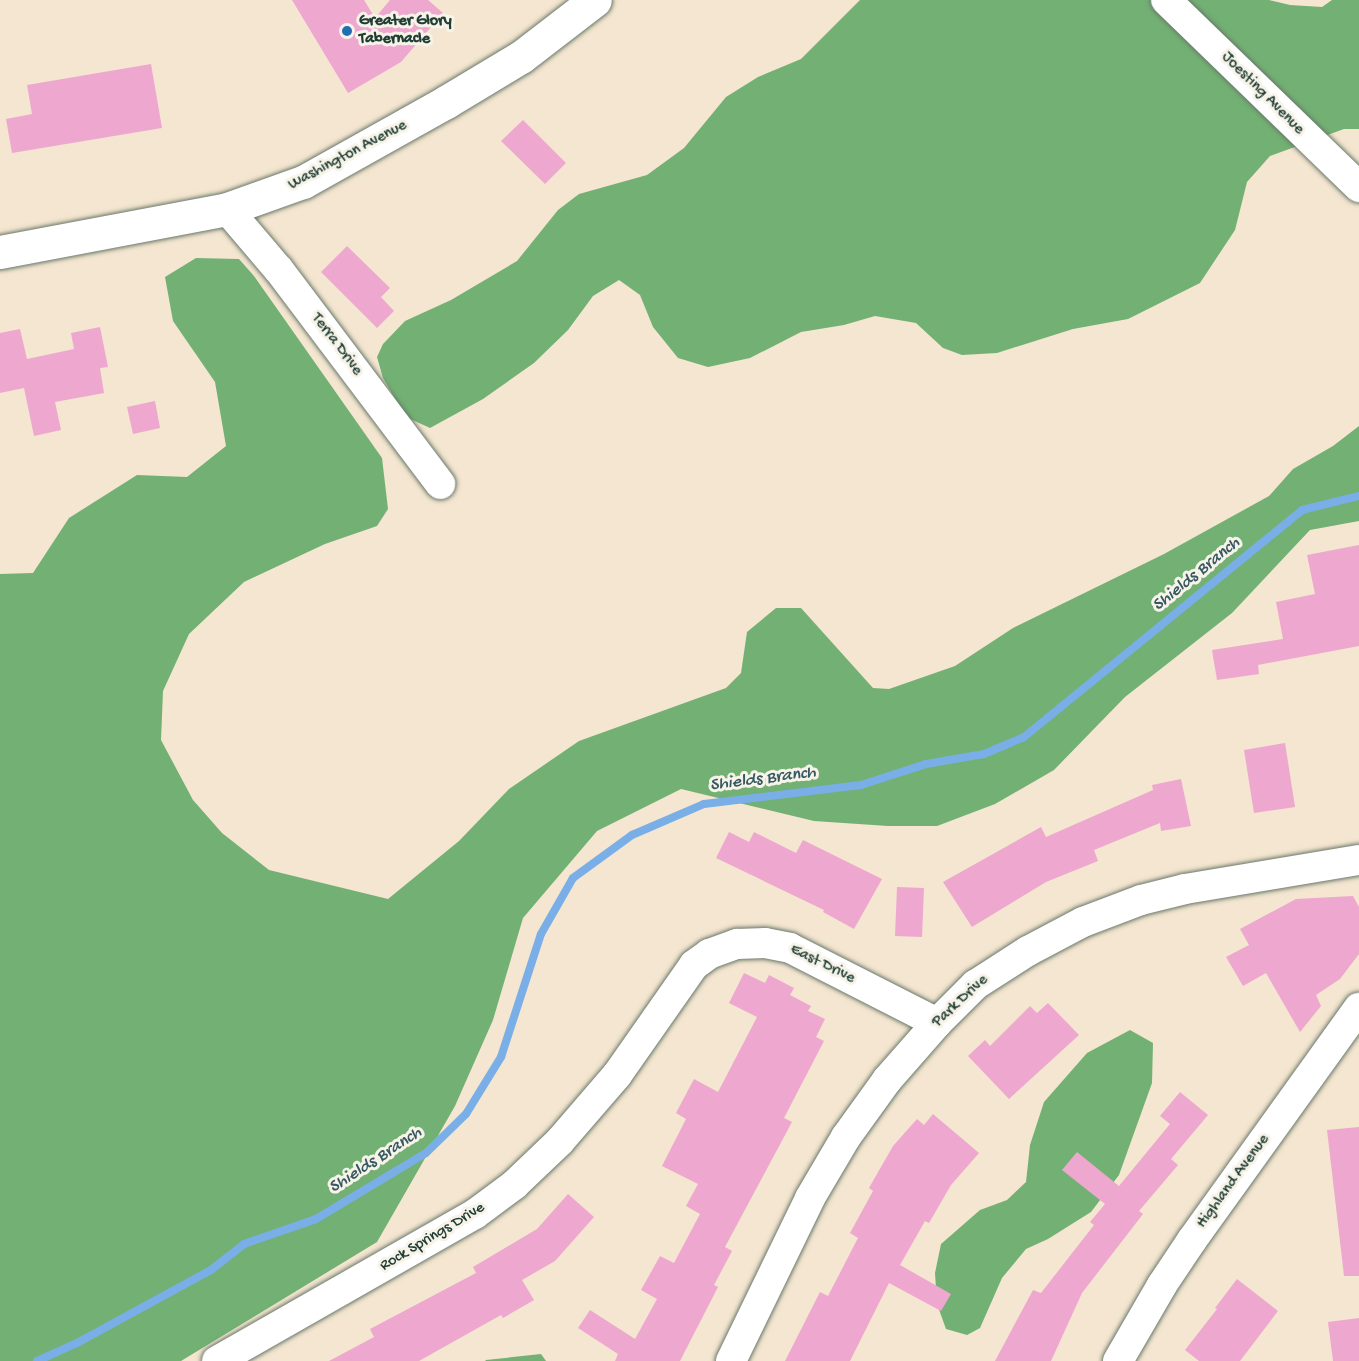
<!DOCTYPE html>
<html>
<head>
<meta charset="utf-8">
<style>
	body { margin:0 }
	#map { position:relative; width:1359px; height:1361px; overflow:hidden; background:#f4e6d0; font-family:"Gochi Hand",sans-serif }
	div>[style] { position:absolute }
	[style*='--x'] { left:calc(var(--x)*1px); top:calc(var(--y)*1px); width:calc(var(--w)*1px); rotate:calc(var(--a)*1deg) }
	.forest>* { inset:0; background:#72b173 }
	.stream>* { height:8px; margin:-4px; padding:0 4px; transform-origin:4px; border-radius:4px; background:#7aaee7 }
	.building>* { inset:0; background:#eea7cf }
	.roads { filter:drop-shadow(0 0 2px #6a786b) drop-shadow(0 0 2px #6a786b) }
	.minor>* { height:30px; margin:-15px; padding:0 15px; transform-origin:15px; border-radius:15px; background:#fff }
	.major>* { height:33px; margin:-16.5px; padding:0 16.5px; transform-origin:16.5px; border-radius:16.5px; background:#fff }
	.dots>* { width:16px; height:16px; translate:-50% -50%; box-sizing:border-box; border:3px solid #f7f3e8; border-radius:50% }
	span { translate:-50% -50%; white-space:nowrap; text-align:center; line-height:1.15; -webkit-text-stroke:6px #f7f3e8; paint-order:stroke }
	.poi-label { font-size:16px; color:#1f3d34; font-weight:700 }
	.left { translate:0 -50%; text-align:left }
	.street-label { font-size:16px; color:#1f3d34 }
	.water-label { font-size:18px; color:#365961; font-style:italic }
</style>
</head>
<body>
<div id="map">
	<div class="forest">
		<div style="clip-path:polygon(860px 0,1269px 0,1290px 5px,1322px 7px,1332px 0,1359px 0,1359px 129px,1344px 129px,1270px 156px,1247px 182px,1235px 230px,1200px 283px,1128px 319px,1073px 329px,997px 353px,962px 355px,943px 348px,916px 323px,875px 316px,844px 325px,801px 332px,750px 358px,708px 367px,678px 358px,653px 327px,640px 295px,619px 280px,593px 296px,568px 330px,534px 363px,483px 399px,430px 428px,406px 417px,383px 378px,377px 357px,383px 344px,405px 321px,451px 300px,517px 261px,558px 210px,579px 194px,647px 175px,684px 148px,726px 97px,758px 77px,801px 59px)"></div>
		<div style="clip-path:polygon(196px 258px,239px 259px,254px 276px,382px 458px,388px 509px,377px 526px,325px 544px,244px 582px,189px 634px,163px 691px,161px 740px,193px 800px,222px 833px,269px 870px,388px 899px,459px 841px,509px 789px,579px 741px,726px 688px,741px 673px,747px 632px,776px 608px,801px 608px,873px 688px,889px 689px,955px 666px,1013px 628px,1164px 554px,1269px 496px,1293px 469px,1333px 446px,1359px 426px,1359px 521px,1310px 530px,1232px 613px,1125px 697px,1054px 770px,995px 804px,937px 826px,888px 826px,814px 821px,681px 789px,597px 831px,523px 918px,493px 1020px,455px 1106px,377px 1242px,181px 1361px,0 1361px,0 574px,33px 573px,69px 518px,137px 475px,187px 477px,226px 446px,215px 382px,173px 321px,165px 277px)"></div>
		<div style="clip-path:polygon(1130px 1030px,1153px 1043px,1152px 1083px,1119px 1175px,1091px 1212px,1048px 1239px,1026px 1249px,1002px 1278px,980px 1328px,967px 1335px,946px 1329px,937px 1304px,935px 1273px,941px 1244px,980px 1210px,1007px 1200px,1026px 1182px,1030px 1145px,1044px 1102px,1087px 1053px)"></div>
		<div style="clip-path:polygon(541px 1354px,546px 1361px,485px 1361px,486px 1360px)"></div>
	</div>
	<div class="stream">
		<div style="--x:37;--y:1361;--w:44;--a:-24.2"></div>
		<div style="--x:77;--y:1343;--w:153;--a:-28.6"></div>
		<div style="--x:211;--y:1270;--w:42;--a:-38.2"></div>
		<div style="--x:244;--y:1244;--w:76;--a:-19.1"></div>
		<div style="--x:316;--y:1219;--w:128;--a:-31"></div>
		<div style="--x:426;--y:1153;--w:56;--a:-44.3"></div>
		<div style="--x:466;--y:1114;--w:67;--a:-58.4"></div>
		<div style="--x:501;--y:1057;--w:129;--a:-72"></div>
		<div style="--x:541;--y:934;--w:64;--a:-60.3"></div>
		<div style="--x:573;--y:878;--w:73;--a:-36.1"></div>
		<div style="--x:632;--y:835;--w:78;--a:-23.3"></div>
		<div style="--x:704;--y:804;--w:158;--a:-6.9"></div>
		<div style="--x:861;--y:785;--w:68;--a:-17.9"></div>
		<div style="--x:926;--y:764;--w:59;--a:-9.8"></div>
		<div style="--x:984;--y:754;--w:43;--a:-23"></div>
		<div style="--x:1024;--y:737;--w:359;--a:-39.2"></div>
		<div style="--x:1302;--y:510;--w:59;--a:-13.8"></div>
	</div>
	<div class="building">
		<div style="clip-path:polygon(292px 0,364px 0,375px 18px,390px 0,428px 0,443px 13px,401px 62px,348px 93px)"></div>
		<div style="clip-path:polygon(151px 64px,162px 128px,12px 153px,6px 119px,32px 114px,27px 85px)"></div>
		<div style="clip-path:polygon(523px 120px,566px 163px,545px 184px,501px 141px)"></div>
		<div style="clip-path:polygon(347px 246px,390px 288px,381px 297px,394px 311px,377px 328px,321px 272px)"></div>
		<div style="clip-path:polygon(100px 327px,108px 367px,100px 368px,104px 393px,55px 402px,61px 430px,34px 436px,24px 388px,0 393px,0 333px,20px 329px,27px 359px,74px 349px,71px 333px)"></div>
		<div style="clip-path:polygon(155px 401px,160px 428px,133px 434px,127px 407px)"></div>
		<div style="clip-path:polygon(1359px 545px,1359px 646px,1258px 665px,1259px 674px,1217px 680px,1212px 650px,1283px 639px,1276px 602px,1315px 594px,1307px 555px)"></div>
		<div style="clip-path:polygon(1285px 743px,1295px 807px,1254px 813px,1244px 750px)"></div>
		<div style="clip-path:polygon(1181px 779px,1191px 826px,1161px 831px,1160px 823px,1094px 850px,1098px 861px,1046px 882px,972px 927px,943px 882px,1041px 827px,1046px 837px,1153px 790px,1152px 785px)"></div>
		<div style="clip-path:polygon(729px 832px,749px 842px,754px 832px,796px 853px,803px 840px,882px 879px,854px 929px,823px 912px,824px 910px,716px 858px)"></div>
		<div style="clip-path:polygon(897px 887px,924px 888px,922px 937px,895px 936px)"></div>
		<div style="clip-path:polygon(1353px 896px,1359px 907px,1359px 954px,1340px 979px,1316px 995px,1321px 1006px,1300px 1032px,1266px 973px,1243px 986px,1226px 957px,1249px 945px,1240px 929px,1296px 899px)"></div>
		<div style="clip-path:polygon(744px 973px,765px 983px,769px 975px,794px 988px,790px 995px,811px 1006px,808px 1011px,825px 1019px,816px 1037px,824px 1041px,784px 1118px,792px 1122px,725px 1247px,732px 1251px,714px 1285px,718px 1287px,680px 1361px,615px 1361px,618px 1354px,578px 1328px,590px 1310px,635px 1339px,657px 1299px,641px 1290px,660px 1256px,674px 1263px,700px 1214px,686px 1206px,698px 1184px,662px 1166px,686px 1119px,676px 1113px,694px 1079px,718px 1092px,757px 1017px,729px 1003px)"></div>
		<div style="clip-path:polygon(1048px 1003px,1079px 1035px,1009px 1099px,968px 1056px,985px 1040px,990px 1046px,1030px 1006px,1037px 1013px)"></div>
		<div style="clip-path:polygon(1180px 1092px,1208px 1115px,1171px 1159px,1178px 1165px,1139px 1211px,1143px 1214px,1082px 1293px,1051px 1361px,995px 1361px,1033px 1290px,1041px 1293px,1094px 1225px,1090px 1222px,1105px 1204px,1062px 1170px,1077px 1152px,1119px 1186px,1170px 1124px,1160px 1116px)"></div>
		<div style="clip-path:polygon(933px 1114px,979px 1153px,951px 1185px,929px 1223px,925px 1221px,900px 1265px,951px 1294px,941px 1311px,889px 1283px,850px 1361px,785px 1361px,820px 1292px,828px 1296px,858px 1238px,850px 1233px,873px 1191px,869px 1188px,893px 1146px,917px 1119px,924px 1125px)"></div>
		<div style="clip-path:polygon(1359px 1127px,1359px 1276px,1344px 1276px,1327px 1130px)"></div>
		<div style="clip-path:polygon(568px 1194px,594px 1217px,555px 1261px,522px 1280px,534px 1300px,503px 1318px,501px 1315px,419px 1361px,329px 1361px,374px 1337px,370px 1329px,476px 1273px,473px 1267px,537px 1229px)"></div>
		<div style="clip-path:polygon(1237px 1279px,1278px 1311px,1240px 1361px,1199px 1361px,1185px 1350px,1217px 1309px,1215px 1308px)"></div>
		<div style="clip-path:polygon(1359px 1318px,1359px 1361px,1333px 1361px,1328px 1322px)"></div>
	</div>
	<div class="roads">
		<div class="minor">
			<div style="--x:1166;--y:0;--w:269;--a:44.1"></div>
			<div style="--x:227;--y:209;--w:80;--a:49.6"></div>
			<div style="--x:279;--y:270;--w:268;--a:53"></div>
			<div style="--x:217;--y:1361;--w:297;--a:-29.7"></div>
			<div style="--x:475;--y:1214;--w:49;--a:-36.6"></div>
			<div style="--x:514;--y:1185;--w:64;--a:-43.7"></div>
			<div style="--x:560;--y:1141;--w:87;--a:-49.2"></div>
			<div style="--x:617;--y:1075;--w:134;--a:-55"></div>
			<div style="--x:694;--y:965;--w:19;--a:-36"></div>
			<div style="--x:709;--y:954;--w:30;--a:-20"></div>
			<div style="--x:737;--y:944;--w:28;--a:-2"></div>
			<div style="--x:765;--y:943;--w:25;--a:11"></div>
			<div style="--x:790;--y:948;--w:165;--a:27"></div>
			<div style="--x:731;--y:1361;--w:181;--a:-64.1"></div>
			<div style="--x:810;--y:1198;--w:71;--a:-59.5"></div>
			<div style="--x:846;--y:1137;--w:70;--a:-54.3"></div>
			<div style="--x:887;--y:1080;--w:76;--a:-48.7"></div>
			<div style="--x:937;--y:1023;--w:54;--a:-45"></div>
			<div style="--x:975;--y:985;--w:63;--a:-32.7"></div>
			<div style="--x:1028;--y:951;--w:62;--a:-27.8"></div>
			<div style="--x:1083;--y:922;--w:62;--a:-20.8"></div>
			<div style="--x:1141;--y:900;--w:45;--a:-14"></div>
			<div style="--x:1185;--y:889;--w:176;--a:-9.5"></div>
			<div style="--x:1118;--y:1361;--w:88;--a:-59.9"></div>
			<div style="--x:1162;--y:1285;--w:54;--a:-56.3"></div>
			<div style="--x:1192;--y:1240;--w:286;--a:-54.3"></div>
		</div>
		<div class="major">
			<div style="--x:0;--y:252;--w:231;--a:-10.7"></div>
			<div style="--x:227;--y:209;--w:81;--a:-19.6"></div>
			<div style="--x:303;--y:182;--w:164;--a:-29.2"></div>
			<div style="--x:446;--y:102;--w:87;--a:-31"></div>
			<div style="--x:521;--y:57;--w:93;--a:-37.6"></div>
		</div>
	</div>
	<div class="dots">
		<div style="left:347px;top:31px;background:#1f6fb2"></div>
	</div>
	<div class="poi-label">
		<span class="left" style="left:359px;top:31px">Greater Glory<br>Tabernacle</span>
	</div>
	<div class="street-label">
		<span style="left:1262px;top:94px;rotate:45deg">Joesting Avenue</span>
		<span style="left:348px;top:156px;rotate:-28deg">Washington Avenue</span>
		<span style="left:336px;top:345px;rotate:53deg">Terra Drive</span>
		<span style="left:822px;top:965px;rotate:26deg">East Drive</span>
		<span style="left:961px;top:1002px;rotate:-43deg">Park Drive</span>
		<span style="left:1234px;top:1182px;rotate:-54deg">Highland Avenue</span>
		<span style="left:433px;top:1238px;rotate:-31deg">Rock Springs Drive</span>
	</div>
	<div class="water-label">
		<span style="left:1197px;top:575px;rotate:-39deg">Shields Branch</span>
		<span style="left:763px;top:780px;rotate:-7deg">Shields Branch</span>
		<span style="left:376px;top:1161px;rotate:-33deg">Shields Branch</span>
	</div>
</div>
</body>
</html>
